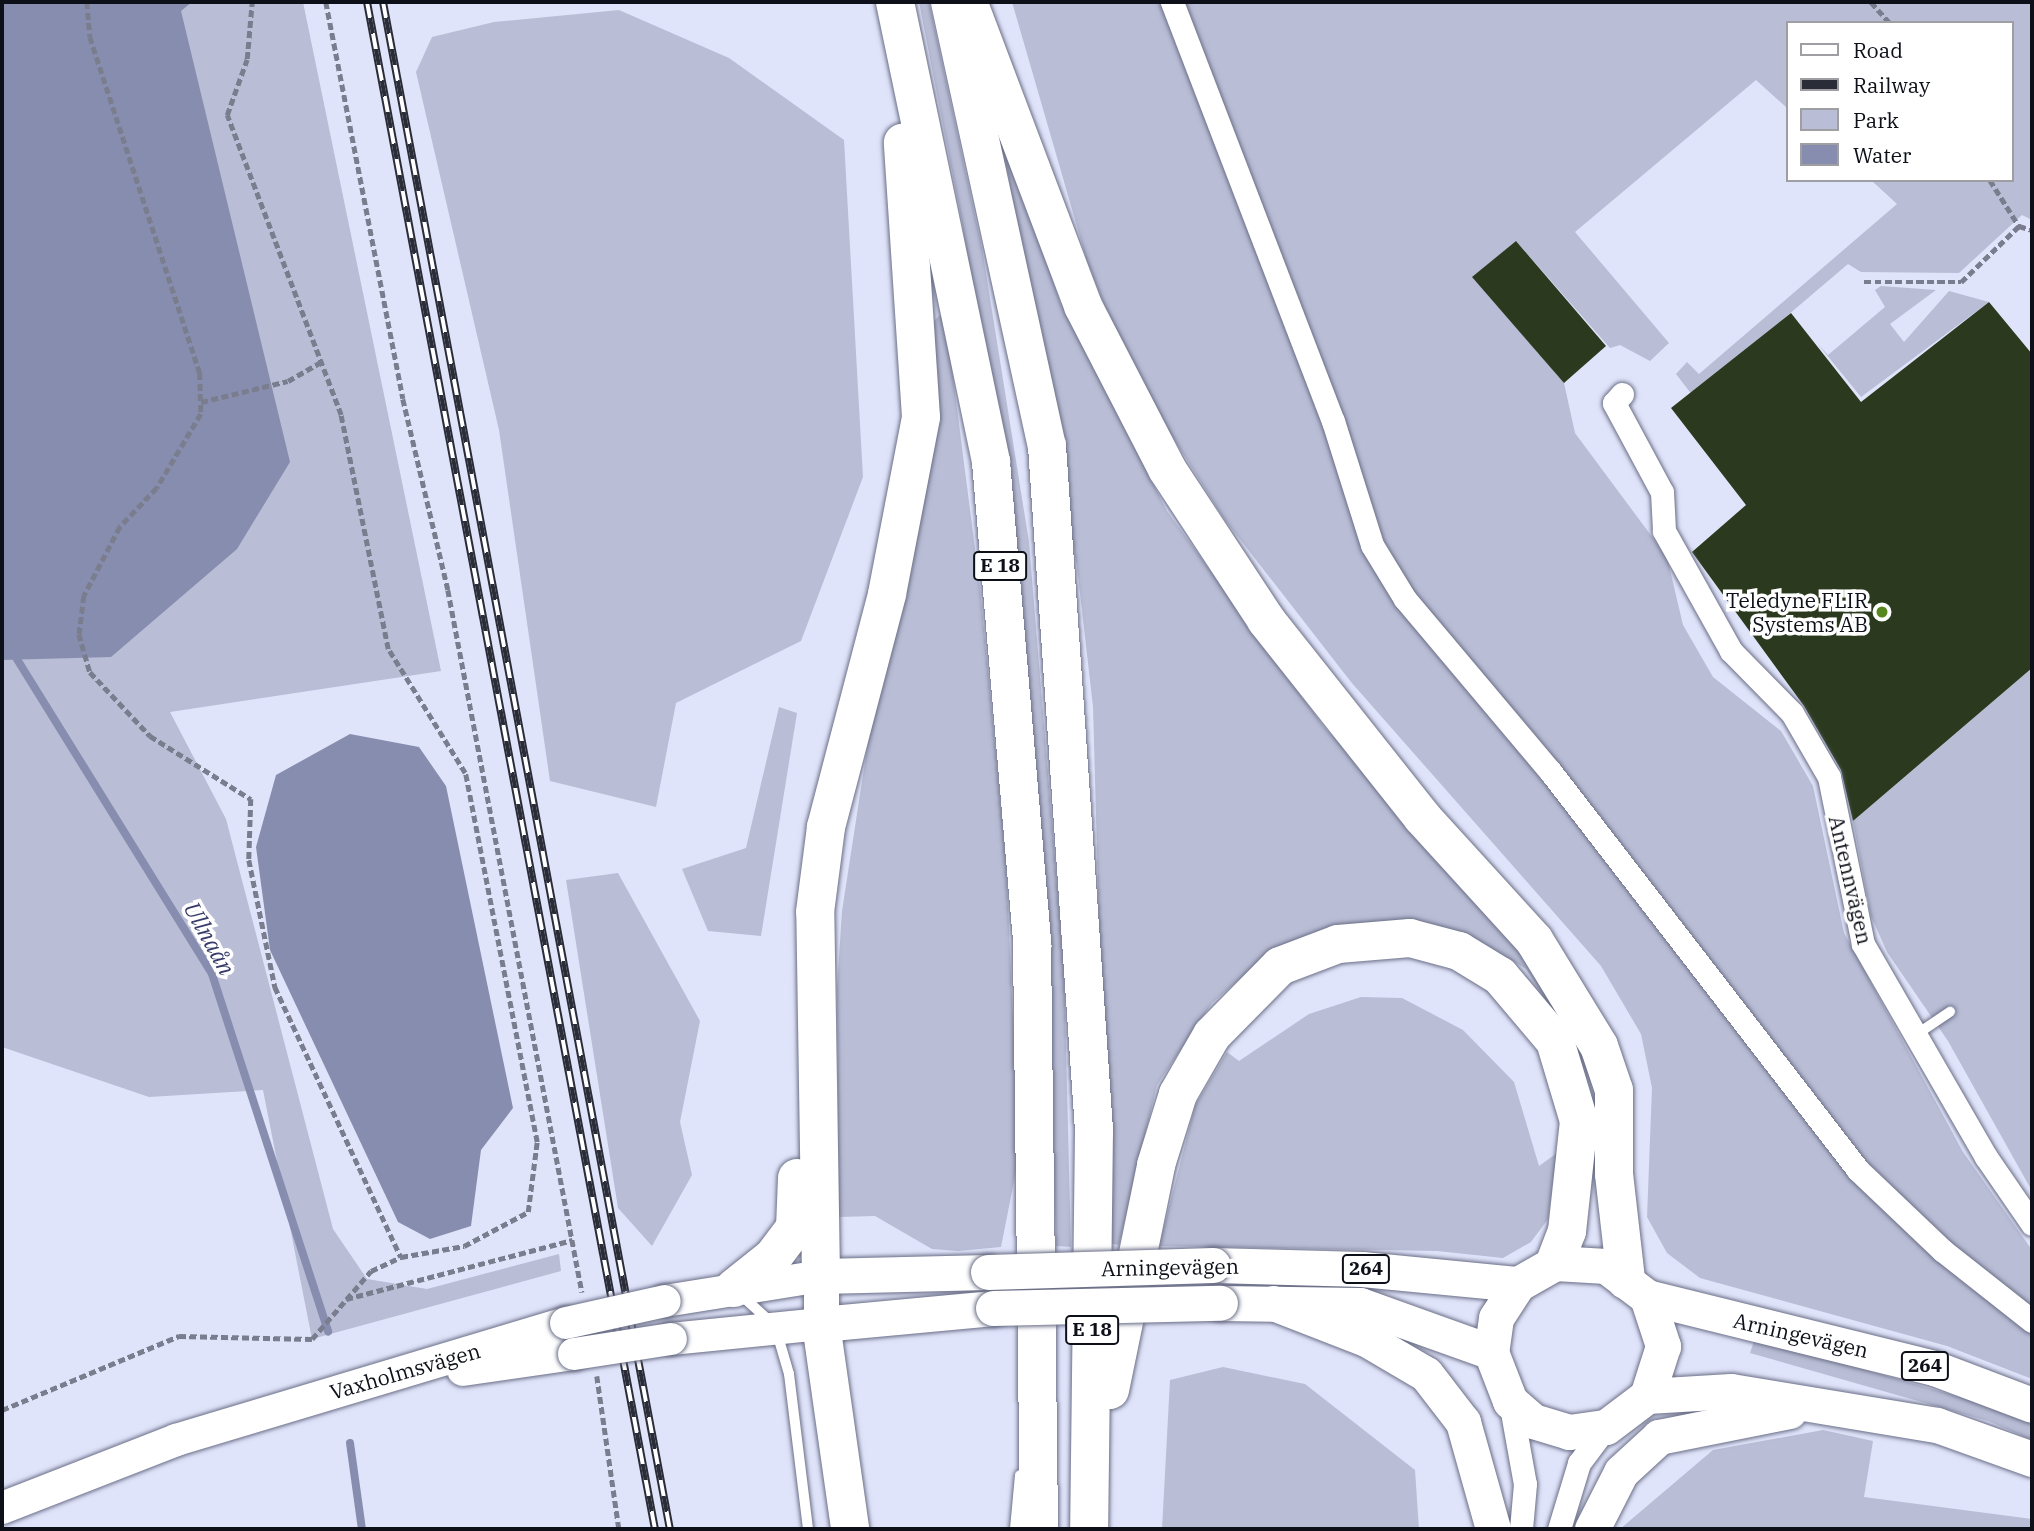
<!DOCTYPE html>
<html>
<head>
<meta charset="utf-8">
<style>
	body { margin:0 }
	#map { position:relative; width:2034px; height:1531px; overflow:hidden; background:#e0e4fa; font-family:"IBM Plex Serif",serif }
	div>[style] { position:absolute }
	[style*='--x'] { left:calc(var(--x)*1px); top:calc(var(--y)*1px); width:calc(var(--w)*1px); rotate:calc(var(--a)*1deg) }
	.green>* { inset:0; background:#b9bdd5 }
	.water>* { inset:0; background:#878dae }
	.stream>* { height:8px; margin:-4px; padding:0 4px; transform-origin:4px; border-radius:4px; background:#878dae }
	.building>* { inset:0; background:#2b3a1e }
	.path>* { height:4.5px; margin-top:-2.25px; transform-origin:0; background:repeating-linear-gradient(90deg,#7a7d8d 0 7px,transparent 0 10.5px) }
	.roads { filter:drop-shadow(0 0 2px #6a6e86) drop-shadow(0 0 2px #6a6e86) }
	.service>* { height:10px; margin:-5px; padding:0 5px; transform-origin:5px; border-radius:5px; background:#fff }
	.minor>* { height:23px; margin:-11.5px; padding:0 11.5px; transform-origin:11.5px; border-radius:11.5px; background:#fff }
	.secondary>* { height:32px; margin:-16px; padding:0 16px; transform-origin:16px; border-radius:16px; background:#fff }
	.primary>* { height:35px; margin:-17.5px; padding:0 17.5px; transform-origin:17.5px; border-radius:17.5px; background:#fff }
	.motorway>* { height:38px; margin:-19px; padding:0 19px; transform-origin:19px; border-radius:19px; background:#fff }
	.rail>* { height:8px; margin-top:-4px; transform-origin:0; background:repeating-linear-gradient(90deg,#fff 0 16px,#2a2d38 0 32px); box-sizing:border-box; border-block:2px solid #2a2d38 }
	.bridges { filter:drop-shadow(0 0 2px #6a6e86) drop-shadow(0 0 2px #6a6e86) }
	.secondary-bridge>* { height:32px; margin:-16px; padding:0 16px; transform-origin:16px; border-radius:16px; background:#fff }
	.primary-bridge>* { height:35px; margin:-17.5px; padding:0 17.5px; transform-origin:17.5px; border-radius:17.5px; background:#fff }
	.dots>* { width:19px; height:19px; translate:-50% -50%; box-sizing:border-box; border:4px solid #fff; border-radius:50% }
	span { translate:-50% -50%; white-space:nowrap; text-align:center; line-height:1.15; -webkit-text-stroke:7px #fff; paint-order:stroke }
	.shield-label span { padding:2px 5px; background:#fff; border:2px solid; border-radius:5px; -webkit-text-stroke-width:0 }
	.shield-label { font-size:19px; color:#0e1019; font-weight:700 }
	.poi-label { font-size:21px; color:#0e1019 }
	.right { translate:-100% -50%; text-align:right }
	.street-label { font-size:21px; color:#0e1019 }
	.water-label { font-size:23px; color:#363b6a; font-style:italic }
	.frame { position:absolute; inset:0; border:4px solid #0e1019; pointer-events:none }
	.legend { position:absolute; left:1786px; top:21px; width:228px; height:161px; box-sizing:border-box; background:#fff; border:2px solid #9f9fa3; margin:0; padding:9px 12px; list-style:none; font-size:21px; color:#0e1019 }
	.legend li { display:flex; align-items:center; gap:14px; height:35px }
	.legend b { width:35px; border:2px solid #9f9fa3 }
</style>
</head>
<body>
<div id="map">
	<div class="green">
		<div style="clip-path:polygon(2px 2px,303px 2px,441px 671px,170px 712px,226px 819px,333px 1229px,367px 1279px,427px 1289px,559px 1254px,561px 1271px,312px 1339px,263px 1090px,149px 1097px,2px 1047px)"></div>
		<div style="clip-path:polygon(919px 2px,929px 2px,982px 248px,1029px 542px,1064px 970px,1071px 1247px,1056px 1246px,1049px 976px,1015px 545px,962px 222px)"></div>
		<div style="clip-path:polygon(1012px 2px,2032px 2px,2032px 220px,2022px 215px,1959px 273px,1861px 272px,1848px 264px,1693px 396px,1676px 374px,1687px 362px,1699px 374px,1897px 204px,1871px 180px,2011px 180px,2011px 23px,1787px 23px,1787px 108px,1756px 80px,1575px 232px,1669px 343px,1650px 361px,1620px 345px,1610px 348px,1516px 241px,1473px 277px,1564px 383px,1575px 433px,1667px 557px,1683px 625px,1713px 677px,1781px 731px,1813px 786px,1844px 933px,1963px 1152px,2032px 1250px,2032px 1310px,1929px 1251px,2032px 1330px,2032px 1379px,1947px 1346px,1700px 1278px,1667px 1253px,1647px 1217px,1652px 1088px,1641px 1034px,1601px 966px,1351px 682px,1225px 520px,1129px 368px,1087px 261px)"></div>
		<div style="clip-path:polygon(619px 10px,729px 58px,844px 140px,863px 477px,801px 641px,676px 703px,656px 807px,550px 781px,499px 430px,416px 72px,432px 37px,494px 22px)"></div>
		<div style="clip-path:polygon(1013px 156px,1060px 302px,1167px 511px,1324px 727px,1490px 904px,1582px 1034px,1595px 1092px,1569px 1034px,1526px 969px,1472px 937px,1258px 963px,1212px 1003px,1157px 1085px,1119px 1245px,1108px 1243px,1093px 707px,1077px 567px,1005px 157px)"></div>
		<div style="clip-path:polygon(1881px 286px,1936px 290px,1890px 324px,1904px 342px,1949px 291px,1989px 302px,1861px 397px,1817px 343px,1828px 355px,1885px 307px,1875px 290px)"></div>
		<div style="clip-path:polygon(940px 315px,946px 322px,980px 588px,1006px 862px,1019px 1156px,1001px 1247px,958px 1251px,932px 1249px,875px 1216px,839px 1217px,837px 988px,842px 911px,933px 322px)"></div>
		<div style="clip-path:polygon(2032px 668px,2032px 1191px,1948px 1041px,1887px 952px,1871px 916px,1853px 821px)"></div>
		<div style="clip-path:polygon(779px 707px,797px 713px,761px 936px,708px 931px,682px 869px,746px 848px)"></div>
		<div style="clip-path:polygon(618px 873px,700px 1021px,680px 1122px,692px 1175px,652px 1246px,618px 1208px,566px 880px)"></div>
		<div style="clip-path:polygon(1361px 997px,1402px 998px,1463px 1030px,1514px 1082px,1539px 1166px,1557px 1153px,1548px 1219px,1531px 1242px,1503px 1258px,1437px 1251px,1159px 1246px,1195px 1106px,1227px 1052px,1239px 1061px,1309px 1014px)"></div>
		<div style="clip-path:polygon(1755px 1338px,1998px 1408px,2032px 1423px,2032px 1440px,1988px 1421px,1750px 1353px)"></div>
		<div style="clip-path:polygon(1223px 1367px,1305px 1384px,1415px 1470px,1419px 1529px,1162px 1529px,1170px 1380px)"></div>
		<div style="clip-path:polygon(1823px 1430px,1873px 1441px,1864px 1497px,2032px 1519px,2032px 1529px,1620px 1529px,1713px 1450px)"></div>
	</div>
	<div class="water">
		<div style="clip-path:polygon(2px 2px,192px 2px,181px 11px,290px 462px,237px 549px,111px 657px,2px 660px)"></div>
		<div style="clip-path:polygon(350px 734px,419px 747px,446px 786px,513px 1108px,481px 1150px,471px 1226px,430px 1239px,398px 1222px,270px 950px,256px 847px,276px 775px)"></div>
	</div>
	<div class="stream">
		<div style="--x:2;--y:635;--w:399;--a:58.2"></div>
		<div style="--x:212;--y:974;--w:376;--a:72"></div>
		<div style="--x:350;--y:1443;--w:87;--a:82.1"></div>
	</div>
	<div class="building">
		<div style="clip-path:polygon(1516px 241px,1606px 346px,1564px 383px,1472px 277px)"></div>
		<div style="clip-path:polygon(1989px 302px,2032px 354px,2032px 668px,1853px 821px,1841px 770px,1804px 706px,1692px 552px,1746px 505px,1671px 408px,1791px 313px,1861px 402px)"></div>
	</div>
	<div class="path">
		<div style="--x:87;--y:2;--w:35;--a:85"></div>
		<div style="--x:90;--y:37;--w:354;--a:71.9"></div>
		<div style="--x:200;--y:373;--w:41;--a:88.6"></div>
		<div style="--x:201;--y:414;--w:86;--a:120.7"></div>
		<div style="--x:157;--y:488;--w:54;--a:133.5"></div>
		<div style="--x:120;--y:527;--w:78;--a:117.6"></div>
		<div style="--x:84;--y:596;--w:38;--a:97"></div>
		<div style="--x:79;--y:634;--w:40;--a:74"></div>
		<div style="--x:90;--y:672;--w:88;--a:46.8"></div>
		<div style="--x:150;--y:736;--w:119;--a:32"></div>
		<div style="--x:251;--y:799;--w:61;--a:91.9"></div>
		<div style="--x:249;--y:860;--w:130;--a:78.4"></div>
		<div style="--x:275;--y:987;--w:298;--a:65"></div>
		<div style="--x:326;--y:2;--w:404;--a:79"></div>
		<div style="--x:403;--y:399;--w:196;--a:76.7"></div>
		<div style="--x:448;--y:590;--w:715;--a:79.19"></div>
		<div style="--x:1871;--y:2;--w:28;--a:48"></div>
		<div style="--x:1990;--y:180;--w:54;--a:57.8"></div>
		<div style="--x:2019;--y:226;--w:14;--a:17"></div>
		<div style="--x:1864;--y:282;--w:97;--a:0"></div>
		<div style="--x:1961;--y:282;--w:81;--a:-44"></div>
		<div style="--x:201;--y:402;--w:89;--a:-13.6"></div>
		<div style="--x:288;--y:381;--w:38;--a:-30"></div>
		<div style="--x:346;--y:1299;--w:234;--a:-14.6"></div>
		<div style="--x:597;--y:1376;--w:155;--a:81.8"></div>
		<div style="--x:2;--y:1410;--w:192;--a:-22.7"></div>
		<div style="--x:179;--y:1336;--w:133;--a:1.3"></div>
		<div style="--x:312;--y:1339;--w:90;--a:-49.1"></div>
		<div style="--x:371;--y:1271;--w:33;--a:-25"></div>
		<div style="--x:401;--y:1257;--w:64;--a:-9.9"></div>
		<div style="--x:464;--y:1246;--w:72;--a:-28"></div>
		<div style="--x:528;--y:1212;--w:71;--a:-82.7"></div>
		<div style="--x:537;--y:1142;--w:376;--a:-101"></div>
		<div style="--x:465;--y:773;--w:146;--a:-121.8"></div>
		<div style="--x:388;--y:649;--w:239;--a:-101.4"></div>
		<div style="--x:341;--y:415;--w:321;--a:-110.8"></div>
		<div style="--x:227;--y:115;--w:59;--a:-70.3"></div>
		<div style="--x:247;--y:59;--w:57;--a:-85"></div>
	</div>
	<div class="roads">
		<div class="service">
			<div style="--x:1917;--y:1034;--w:40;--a:-34"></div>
			<div style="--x:741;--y:1295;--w:46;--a:42.4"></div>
			<div style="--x:775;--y:1326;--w:50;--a:73.7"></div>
			<div style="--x:789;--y:1374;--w:156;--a:83"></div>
			<div style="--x:1015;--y:1529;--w:54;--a:-84.7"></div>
		</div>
		<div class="minor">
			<div style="--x:1172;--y:2;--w:449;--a:69"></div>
			<div style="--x:1333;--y:421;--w:130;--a:72.5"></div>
			<div style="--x:1372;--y:545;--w:63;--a:58.6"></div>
			<div style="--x:1405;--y:599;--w:225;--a:49.9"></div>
			<div style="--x:1550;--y:771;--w:504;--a:52.33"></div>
			<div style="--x:1858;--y:1170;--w:116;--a:43.6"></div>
			<div style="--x:1942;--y:1250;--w:115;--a:38.3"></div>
			<div style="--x:1622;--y:394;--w:12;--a:132"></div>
			<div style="--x:1614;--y:403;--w:101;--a:61.7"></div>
			<div style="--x:1662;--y:492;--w:39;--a:87"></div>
			<div style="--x:1664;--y:531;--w:137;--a:60.8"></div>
			<div style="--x:1731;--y:651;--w:87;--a:45.5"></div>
			<div style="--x:1792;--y:713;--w:74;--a:60"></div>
			<div style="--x:1829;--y:777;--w:170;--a:78.5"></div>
			<div style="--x:1863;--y:944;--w:246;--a:60"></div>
			<div style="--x:1986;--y:1157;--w:81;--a:55.5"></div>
			<div style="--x:1510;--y:1401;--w:84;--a:79.8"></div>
			<div style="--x:1525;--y:1484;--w:45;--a:95.1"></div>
			<div style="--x:1559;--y:1529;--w:69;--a:-73.1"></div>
			<div style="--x:1579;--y:1463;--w:45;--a:-53.1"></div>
		</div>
		<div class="secondary">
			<div style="--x:665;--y:1301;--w:158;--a:-9.1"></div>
			<div style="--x:671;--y:1339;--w:151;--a:-5.7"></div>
			<div style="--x:463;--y:1370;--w:112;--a:-8.2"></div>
			<div style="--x:2;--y:1508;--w:187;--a:-21.3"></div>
			<div style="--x:176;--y:1440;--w:407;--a:-16.7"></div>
		</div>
		<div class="primary">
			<div style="--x:1213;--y:1265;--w:149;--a:1.5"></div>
			<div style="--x:1362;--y:1269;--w:157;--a:5.5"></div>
			<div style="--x:988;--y:1272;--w:167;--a:178.6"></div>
			<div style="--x:821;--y:1276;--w:48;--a:90"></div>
			<div style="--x:821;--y:1324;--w:173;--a:-5.3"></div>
			<div style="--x:1647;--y:1297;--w:52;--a:71.9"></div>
			<div style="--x:1663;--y:1346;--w:52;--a:107.7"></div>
			<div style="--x:1220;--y:1303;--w:140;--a:0.8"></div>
			<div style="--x:1360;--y:1305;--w:139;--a:19.7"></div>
			<div style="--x:1273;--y:1303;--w:100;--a:21.2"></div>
			<div style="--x:1366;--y:1339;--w:69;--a:30.3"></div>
			<div style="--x:1426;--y:1374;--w:61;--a:52.4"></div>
			<div style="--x:1463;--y:1422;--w:111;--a:74.3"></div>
			<div style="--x:2032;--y:1405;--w:105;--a:-159.3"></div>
			<div style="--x:1934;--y:1368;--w:296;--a:-166.1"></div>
			<div style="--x:1647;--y:1297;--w:51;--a:-142.9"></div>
			<div style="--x:1606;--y:1266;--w:51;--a:-176.6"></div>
			<div style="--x:1555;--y:1263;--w:43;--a:150.4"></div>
			<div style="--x:1518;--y:1284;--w:40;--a:122.9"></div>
			<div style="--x:1496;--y:1318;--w:34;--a:98"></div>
			<div style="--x:1491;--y:1352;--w:53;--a:68.8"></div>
			<div style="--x:1510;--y:1401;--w:30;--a:41"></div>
			<div style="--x:1533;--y:1421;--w:38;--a:17"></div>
			<div style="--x:1569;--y:1432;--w:37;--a:-8"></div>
			<div style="--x:1606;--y:1427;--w:51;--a:-37.1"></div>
			<div style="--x:1647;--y:1396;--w:84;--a:-3.4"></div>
			<div style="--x:1731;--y:1391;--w:209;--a:9.4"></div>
			<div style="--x:1937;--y:1425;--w:101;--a:19.7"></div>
			<div style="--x:1592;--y:1529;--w:64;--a:-63"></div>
			<div style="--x:1621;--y:1472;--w:52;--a:-42.6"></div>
			<div style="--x:1659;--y:1437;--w:133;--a:-11.3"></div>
		</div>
		<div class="motorway">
			<div style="--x:895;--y:2;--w:470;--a:78.2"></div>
			<div style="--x:991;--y:462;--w:484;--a:85.1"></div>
			<div style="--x:1032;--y:944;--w:585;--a:89.31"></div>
			<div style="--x:950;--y:2;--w:454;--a:77.7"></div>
			<div style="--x:1047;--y:446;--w:687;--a:86.07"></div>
			<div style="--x:1094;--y:1131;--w:398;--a:90.7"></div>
			<div style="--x:969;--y:4;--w:323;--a:69.3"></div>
			<div style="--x:1083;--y:306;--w:183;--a:62.7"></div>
			<div style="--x:1167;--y:469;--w:181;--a:56.7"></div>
			<div style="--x:1266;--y:620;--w:251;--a:51.6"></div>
			<div style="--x:1422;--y:817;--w:166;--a:47.7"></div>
			<div style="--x:1534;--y:940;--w:124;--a:58.5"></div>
			<div style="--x:1599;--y:1046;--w:46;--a:71.2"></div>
			<div style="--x:1614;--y:1090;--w:84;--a:90"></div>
			<div style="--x:1614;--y:1174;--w:107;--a:83.5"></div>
			<div style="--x:821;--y:1276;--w:364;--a:-90.9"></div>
			<div style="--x:815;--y:912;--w:86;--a:-82.6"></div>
			<div style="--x:826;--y:827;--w:241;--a:-75.3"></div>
			<div style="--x:887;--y:594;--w:180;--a:-79.1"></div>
			<div style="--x:921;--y:417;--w:275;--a:-93.8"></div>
			<div style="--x:734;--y:1288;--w:50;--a:-38.5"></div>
			<div style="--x:773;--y:1257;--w:36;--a:-53"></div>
			<div style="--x:795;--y:1228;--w:50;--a:-87.7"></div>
			<div style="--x:821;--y:1324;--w:207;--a:81.9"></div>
			<div style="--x:1110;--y:1390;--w:230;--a:-78.4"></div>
			<div style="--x:1156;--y:1165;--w:74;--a:-72.8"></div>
			<div style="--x:1178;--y:1094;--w:68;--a:-60"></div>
			<div style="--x:1212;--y:1035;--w:97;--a:-45.4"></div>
			<div style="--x:1280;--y:966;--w:62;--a:-20.8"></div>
			<div style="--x:1338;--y:944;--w:72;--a:-4.8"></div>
			<div style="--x:1410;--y:938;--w:51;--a:14.9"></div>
			<div style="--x:1459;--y:951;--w:48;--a:31.4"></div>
			<div style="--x:1500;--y:976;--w:85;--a:49.8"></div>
			<div style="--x:1555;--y:1041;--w:84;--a:73.3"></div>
			<div style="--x:1579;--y:1121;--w:111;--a:96.2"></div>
			<div style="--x:1567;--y:1231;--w:34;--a:111"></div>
		</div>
	</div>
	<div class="rail">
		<div style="--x:367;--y:2;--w:1554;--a:79.32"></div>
		<div style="--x:383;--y:2;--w:1554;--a:79.36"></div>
	</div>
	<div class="bridges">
		<div class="secondary-bridge">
			<div style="--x:566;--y:1323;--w:101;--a:-12.5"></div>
			<div style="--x:574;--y:1354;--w:98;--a:-8.8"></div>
		</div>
		<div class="primary-bridge">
			<div style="--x:988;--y:1272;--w:225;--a:-1.8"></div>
			<div style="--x:993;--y:1308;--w:227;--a:-1.3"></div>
		</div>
	</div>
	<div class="dots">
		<div style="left:1882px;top:612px;background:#58881d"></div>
	</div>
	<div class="shield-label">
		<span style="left:1000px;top:566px">E 18</span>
		<span style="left:1366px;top:1269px">264</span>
		<span style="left:1092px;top:1330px">E 18</span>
		<span style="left:1925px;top:1366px">264</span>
	</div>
	<div class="poi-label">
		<span class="right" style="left:1868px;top:612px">Teledyne FLIR<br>Systems AB</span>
	</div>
	<div class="street-label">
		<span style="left:1851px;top:880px;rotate:77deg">Antennvägen</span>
		<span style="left:1170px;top:1267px;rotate:-1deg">Arningevägen</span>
		<span style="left:1801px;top:1335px;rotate:13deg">Arningevägen</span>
		<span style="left:405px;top:1371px;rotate:-16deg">Vaxholmsvägen</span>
	</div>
	<div class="water-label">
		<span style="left:210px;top:938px;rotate:61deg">Ullnaån</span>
	</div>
	<div class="frame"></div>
	<ul class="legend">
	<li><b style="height:9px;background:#fff"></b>Road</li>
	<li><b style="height:9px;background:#2a2d38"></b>Railway</li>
	<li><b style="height:19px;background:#b9bdd5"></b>Park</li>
	<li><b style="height:19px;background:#878dae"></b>Water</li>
	</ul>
</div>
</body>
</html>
